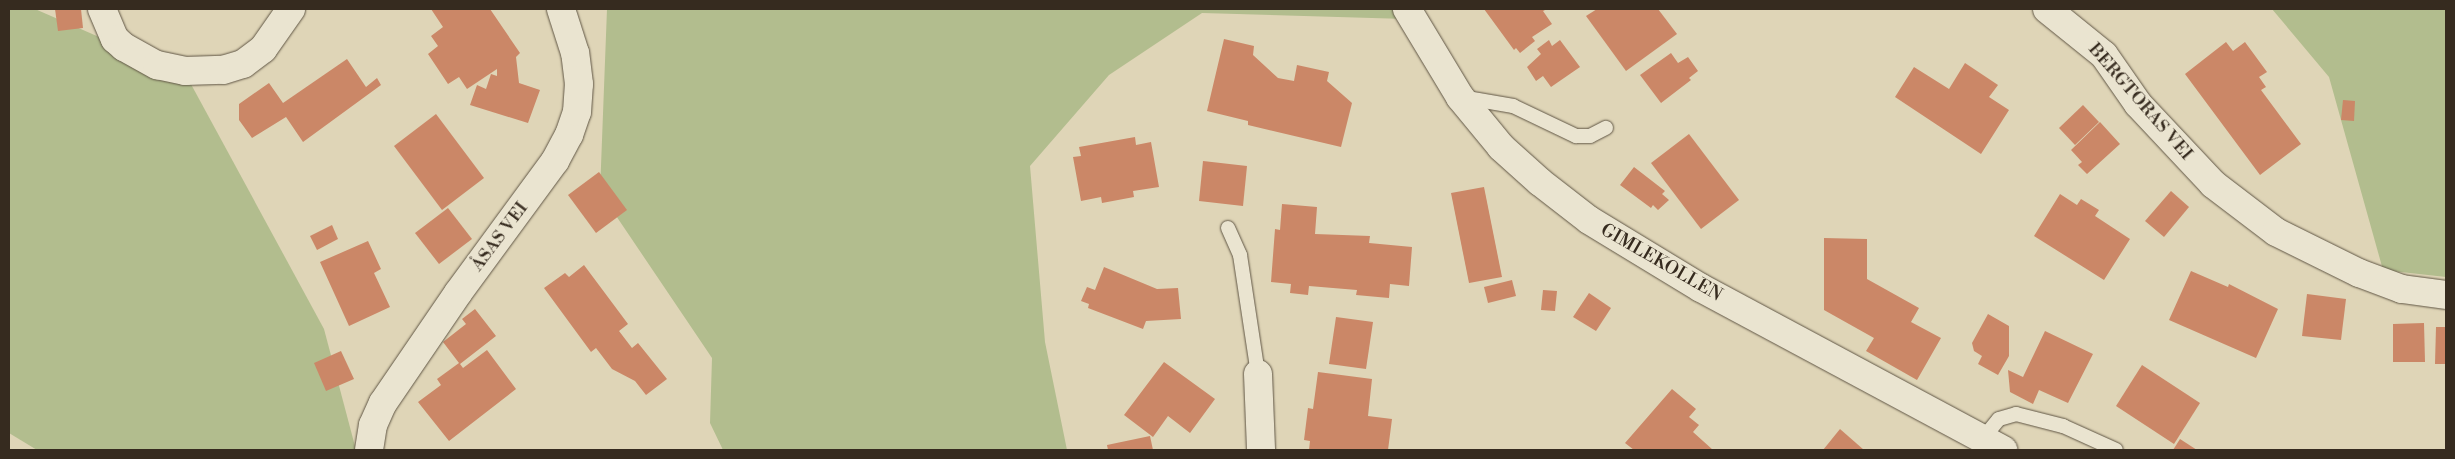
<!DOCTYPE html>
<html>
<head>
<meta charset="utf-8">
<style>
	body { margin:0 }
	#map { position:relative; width:2455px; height:459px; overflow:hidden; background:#dfd5b7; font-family:"Libre Bodoni",serif }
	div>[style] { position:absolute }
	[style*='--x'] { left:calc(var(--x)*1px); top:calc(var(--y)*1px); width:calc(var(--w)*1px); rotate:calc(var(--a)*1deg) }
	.green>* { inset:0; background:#b2bd8e }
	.building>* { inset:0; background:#cb8767 }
	.roads { filter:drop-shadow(0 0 1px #605645) drop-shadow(0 0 1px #605645) }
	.service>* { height:14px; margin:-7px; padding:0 7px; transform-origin:7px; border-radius:7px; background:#eae4d0 }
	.minor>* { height:28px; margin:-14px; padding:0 14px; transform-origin:14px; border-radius:14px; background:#eae4d0 }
	.tertiary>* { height:28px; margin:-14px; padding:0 14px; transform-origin:14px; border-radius:14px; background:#eae4d0 }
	span { translate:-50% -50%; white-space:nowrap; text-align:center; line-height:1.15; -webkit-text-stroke:4px #eae4d0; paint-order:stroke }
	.street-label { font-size:18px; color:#362b1f }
	.frame { position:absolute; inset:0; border:10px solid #362b1f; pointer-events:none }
</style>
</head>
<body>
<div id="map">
	<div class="green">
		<div style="clip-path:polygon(9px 9px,35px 9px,186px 75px,324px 329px,356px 450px,37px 450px,9px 433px)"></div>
		<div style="clip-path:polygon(607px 9px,1399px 9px,1406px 19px,1202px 13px,1109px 75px,1030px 166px,1045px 342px,1067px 450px,723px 450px,710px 423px,712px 358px,600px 192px)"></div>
		<div style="clip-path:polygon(2272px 9px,2446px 9px,2446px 277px,2383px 270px,2329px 77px)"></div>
	</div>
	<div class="building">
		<div style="clip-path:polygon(55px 9px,81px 9px,83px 28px,58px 31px)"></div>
		<div style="clip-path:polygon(431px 9px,490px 9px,520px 53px,516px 57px,519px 83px,540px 90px,528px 123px,470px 105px,477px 85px,486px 89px,491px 74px,497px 76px,497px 69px,467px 89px,459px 77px,448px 84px,428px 54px,438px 46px,431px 36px,443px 27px)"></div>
		<div style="clip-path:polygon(1484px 9px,1547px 9px,1543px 11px,1552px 24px,1532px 37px,1535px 41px,1520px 53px,1516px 48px,1514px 50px)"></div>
		<div style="clip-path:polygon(1597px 9px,1658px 9px,1677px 34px,1626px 71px,1586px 16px)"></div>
		<div style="clip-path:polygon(1224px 39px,1254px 46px,1253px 55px,1278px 78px,1294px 81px,1297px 65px,1329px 72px,1327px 81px,1352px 103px,1341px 147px,1248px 125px,1248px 121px,1207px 111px)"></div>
		<div style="clip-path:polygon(1549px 40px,1552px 46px,1560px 40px,1580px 67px,1551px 87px,1543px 76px,1536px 81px,1527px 67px,1541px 54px,1537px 49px)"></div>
		<div style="clip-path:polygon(2226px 42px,2233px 51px,2245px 42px,2267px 72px,2259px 77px,2266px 87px,2261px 90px,2301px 144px,2260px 175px,2185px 74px)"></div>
		<div style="clip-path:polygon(1671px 53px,1678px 63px,1688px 57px,1698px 71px,1689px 78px,1691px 80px,1661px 103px,1640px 75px)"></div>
		<div style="clip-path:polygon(347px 59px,366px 87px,377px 78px,381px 85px,303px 142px,286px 117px,252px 138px,239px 120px,239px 104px,269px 83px,283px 103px)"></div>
		<div style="clip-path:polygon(1965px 63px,1998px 85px,1989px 97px,2009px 110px,1981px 154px,1895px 97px,1914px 67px,1949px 89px)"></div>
		<div style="clip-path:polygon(2343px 100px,2355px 101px,2354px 121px,2341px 120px)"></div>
		<div style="clip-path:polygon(2083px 105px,2099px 122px,2075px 145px,2059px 128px)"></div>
		<div style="clip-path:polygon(436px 114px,484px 178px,442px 210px,394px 146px)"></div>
		<div style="clip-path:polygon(2100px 122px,2120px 144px,2087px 174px,2078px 165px,2082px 162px,2071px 150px)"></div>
		<div style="clip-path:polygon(1689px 134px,1739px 200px,1701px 229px,1651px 163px)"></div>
		<div style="clip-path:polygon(1135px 137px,1136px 145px,1151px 142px,1159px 187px,1133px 191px,1134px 197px,1102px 203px,1101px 197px,1081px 201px,1073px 157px,1081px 156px,1079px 147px)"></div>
		<div style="clip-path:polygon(1203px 161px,1247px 166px,1243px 206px,1199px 201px)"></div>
		<div style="clip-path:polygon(1634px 167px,1665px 191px,1662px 194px,1669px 200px,1658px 210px,1653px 205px,1651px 208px,1620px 185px)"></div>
		<div style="clip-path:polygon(599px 172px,627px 210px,596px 233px,568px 195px)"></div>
		<div style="clip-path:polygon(1484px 187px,1502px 277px,1469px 283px,1451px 193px)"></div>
		<div style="clip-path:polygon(2171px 191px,2189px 207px,2164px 237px,2145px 221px)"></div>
		<div style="clip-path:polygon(2060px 194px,2077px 205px,2081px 199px,2099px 210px,2095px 216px,2130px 239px,2104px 280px,2034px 236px)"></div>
		<div style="clip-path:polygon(1282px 204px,1317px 207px,1315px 234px,1370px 236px,1369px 243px,1412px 247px,1409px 286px,1390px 284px,1389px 298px,1356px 295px,1357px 290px,1309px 286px,1308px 295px,1290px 293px,1291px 284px,1271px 282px,1275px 229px,1280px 230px)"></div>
		<div style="clip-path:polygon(448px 208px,472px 239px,439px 264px,415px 233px)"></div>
		<div style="clip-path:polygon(332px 225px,338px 239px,317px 250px,310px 236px)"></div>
		<div style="clip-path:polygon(1824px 238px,1867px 239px,1867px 279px,1919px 308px,1911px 322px,1941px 338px,1917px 380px,1866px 351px,1874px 338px,1824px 310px)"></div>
		<div style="clip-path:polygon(368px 241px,381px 269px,374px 273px,390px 307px,349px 326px,320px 262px)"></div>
		<div style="clip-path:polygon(584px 265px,628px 324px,619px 331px,632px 348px,638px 343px,667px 379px,646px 395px,635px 381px,612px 369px,596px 348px,591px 352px,544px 288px,565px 273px,569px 277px)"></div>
		<div style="clip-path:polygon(1104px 267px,1157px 289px,1178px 288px,1181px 319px,1146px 321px,1143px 329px,1088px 308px,1089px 304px,1081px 301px,1087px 287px,1095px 290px)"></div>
		<div style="clip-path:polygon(2191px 271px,2228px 287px,2229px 284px,2278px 309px,2256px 358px,2169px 320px)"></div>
		<div style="clip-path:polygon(1512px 280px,1516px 296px,1488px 303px,1484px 287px)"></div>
		<div style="clip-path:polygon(1543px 290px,1557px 291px,1555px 311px,1541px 310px)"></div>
		<div style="clip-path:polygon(1589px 293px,1611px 308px,1596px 331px,1573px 317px)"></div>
		<div style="clip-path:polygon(2307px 294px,2346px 299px,2341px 340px,2302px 336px)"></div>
		<div style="clip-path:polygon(475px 309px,496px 336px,460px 364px,463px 368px,487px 350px,516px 389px,449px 441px,418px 402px,441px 385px,437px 379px,459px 363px,443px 342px,466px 324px,462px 319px)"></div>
		<div style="clip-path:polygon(1988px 314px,2009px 326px,2009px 356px,1998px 375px,1978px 364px,1982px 356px,1974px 351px,1972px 343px)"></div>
		<div style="clip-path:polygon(1336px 317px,1373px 322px,1366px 369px,1329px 364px)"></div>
		<div style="clip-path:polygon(2424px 323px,2425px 362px,2393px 362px,2393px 324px)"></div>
		<div style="clip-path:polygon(2436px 327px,2446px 327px,2446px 364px,2435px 364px)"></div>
		<div style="clip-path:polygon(2045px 331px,2093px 354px,2068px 403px,2039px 390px,2033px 404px,2010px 392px,2008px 370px,2023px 377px)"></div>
		<div style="clip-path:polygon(341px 351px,354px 379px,326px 391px,314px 363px)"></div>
		<div style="clip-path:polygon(1164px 362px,1215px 399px,1190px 433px,1168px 416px,1153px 437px,1124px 415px)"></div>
		<div style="clip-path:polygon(2142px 365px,2200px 403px,2174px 444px,2116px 406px)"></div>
		<div style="clip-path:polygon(1318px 372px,1372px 379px,1368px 416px,1392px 419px,1388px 450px,1309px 450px,1310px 441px,1304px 440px,1308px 408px,1313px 409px)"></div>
		<div style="clip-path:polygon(1672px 389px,1696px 409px,1689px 417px,1699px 425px,1693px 432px,1713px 450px,1634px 450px,1625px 443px)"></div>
		<div style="clip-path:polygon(1840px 429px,1864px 450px,1823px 450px)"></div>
		<div style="clip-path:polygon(1150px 436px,1153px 450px,1108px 450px,1107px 445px)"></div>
		<div style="clip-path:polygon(2180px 439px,2197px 450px,2173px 450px)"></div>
	</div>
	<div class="roads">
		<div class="service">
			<div style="--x:1461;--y:97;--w:53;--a:9.8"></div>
			<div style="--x:1513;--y:106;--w:70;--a:25.5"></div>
			<div style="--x:1576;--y:136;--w:14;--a:0"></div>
			<div style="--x:1590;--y:136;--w:18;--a:-27"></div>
			<div style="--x:1228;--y:228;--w:30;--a:66"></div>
			<div style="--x:1240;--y:255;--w:120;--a:81.4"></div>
			<div style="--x:1981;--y:441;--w:28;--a:-51"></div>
			<div style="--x:1999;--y:419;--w:18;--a:-16"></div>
			<div style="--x:2016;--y:414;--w:49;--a:14.3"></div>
			<div style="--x:2063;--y:426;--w:58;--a:24.4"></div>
		</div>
		<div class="minor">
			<div style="--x:102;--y:9;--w:33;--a:67"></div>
			<div style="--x:115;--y:39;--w:12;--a:42"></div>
			<div style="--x:124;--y:47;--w:38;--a:29"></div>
			<div style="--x:157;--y:65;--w:29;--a:12"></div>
			<div style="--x:185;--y:71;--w:38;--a:-2"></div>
			<div style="--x:223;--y:70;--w:21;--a:-17"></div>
			<div style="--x:243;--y:64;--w:25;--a:-37"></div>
			<div style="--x:263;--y:49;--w:49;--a:-55"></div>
			<div style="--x:2047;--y:9;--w:73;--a:38.9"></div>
			<div style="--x:2104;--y:55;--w:60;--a:55.2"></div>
			<div style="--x:2138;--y:104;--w:110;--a:46.8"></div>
			<div style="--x:2213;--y:184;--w:79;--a:37.3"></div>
			<div style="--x:2276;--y:232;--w:93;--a:26.3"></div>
			<div style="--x:2359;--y:273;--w:46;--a:20.4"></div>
			<div style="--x:2402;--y:289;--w:44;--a:7.8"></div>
			<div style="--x:1258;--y:374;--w:76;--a:87.7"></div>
			<div style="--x:369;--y:450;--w:25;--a:-81"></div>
			<div style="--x:373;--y:425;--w:24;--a:-66"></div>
			<div style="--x:383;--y:403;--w:133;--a:-55.7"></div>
			<div style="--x:458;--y:293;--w:164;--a:-53.7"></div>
			<div style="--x:555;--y:161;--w:30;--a:-62"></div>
			<div style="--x:569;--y:135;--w:24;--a:-71"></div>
			<div style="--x:577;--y:112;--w:28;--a:-86"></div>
			<div style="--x:579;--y:84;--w:31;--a:-97"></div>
			<div style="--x:575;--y:53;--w:46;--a:-107.7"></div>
		</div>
		<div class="tertiary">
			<div style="--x:1407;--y:9;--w:103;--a:58.9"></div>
			<div style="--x:1460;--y:97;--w:65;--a:50.6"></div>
			<div style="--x:1501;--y:147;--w:52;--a:41.9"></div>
			<div style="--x:1540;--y:182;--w:62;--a:37.8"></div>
			<div style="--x:1589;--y:220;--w:131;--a:31.3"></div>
			<div style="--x:1701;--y:288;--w:343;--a:28.2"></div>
		</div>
	</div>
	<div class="street-label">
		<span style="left:2140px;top:102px;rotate:49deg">BERGTORAS VEI</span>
		<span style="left:500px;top:237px;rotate:-53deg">ÅSAS VEI</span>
		<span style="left:1661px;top:263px;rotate:30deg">GIMLEKOLLEN</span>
	</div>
	<div class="frame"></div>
</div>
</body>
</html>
